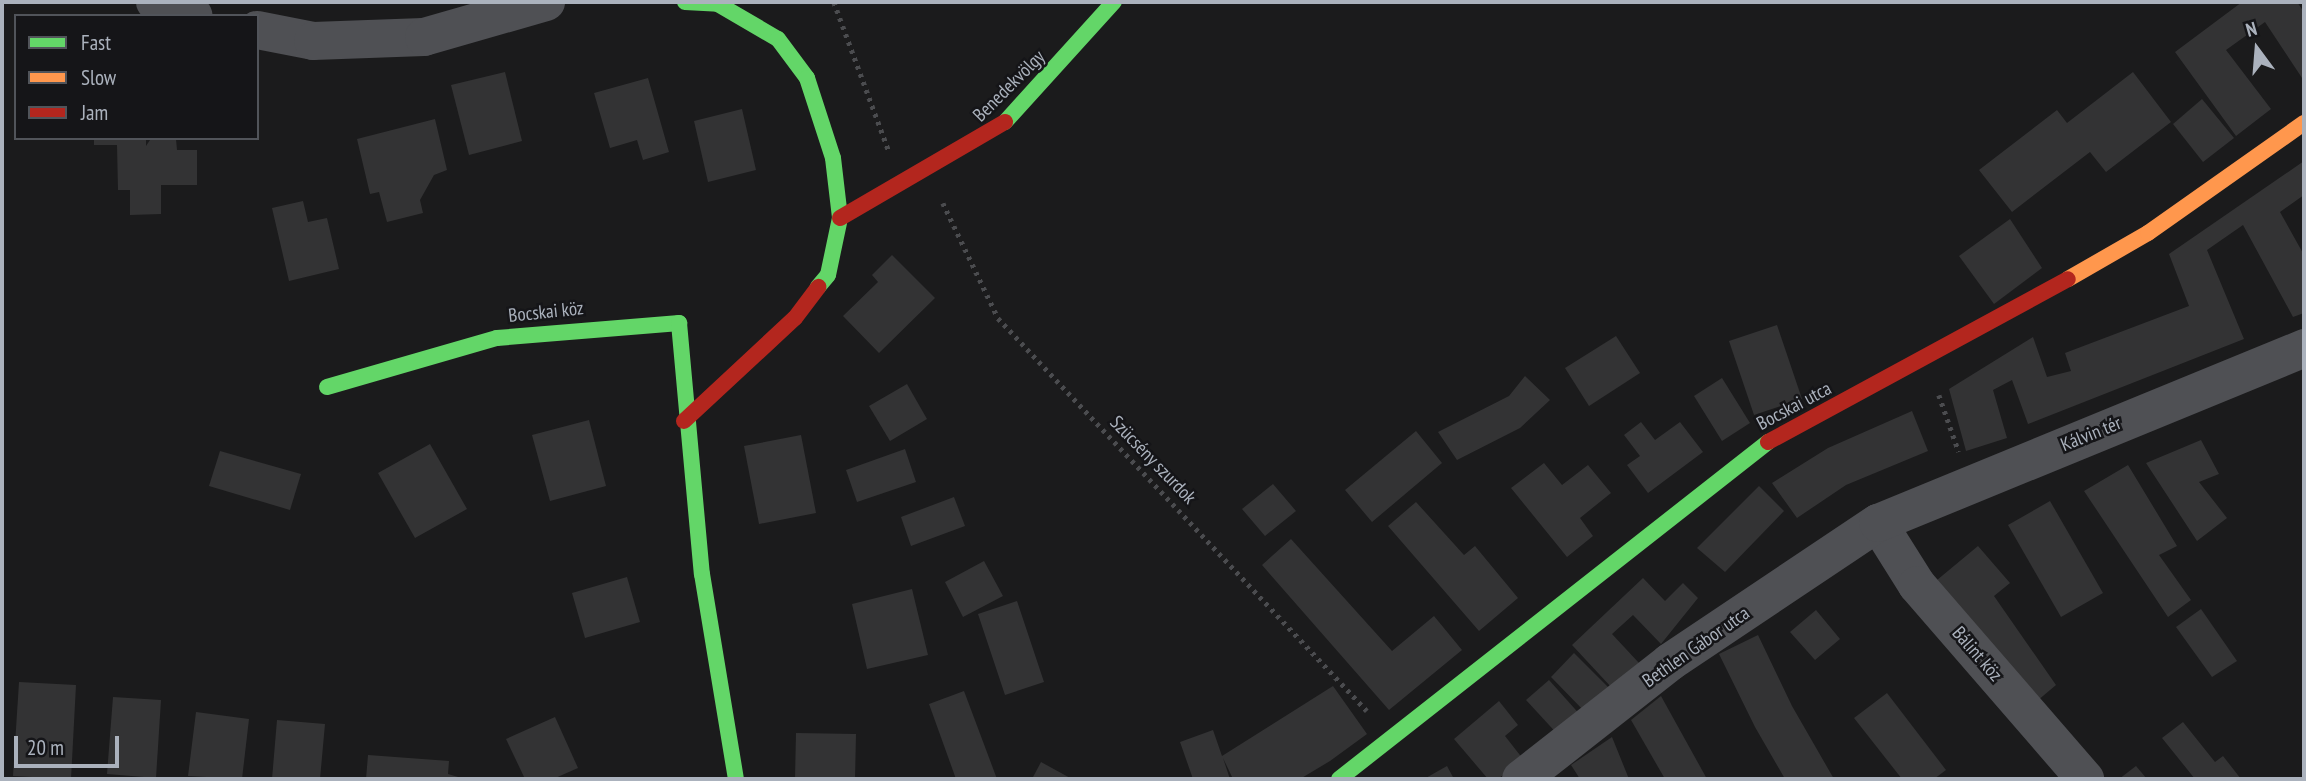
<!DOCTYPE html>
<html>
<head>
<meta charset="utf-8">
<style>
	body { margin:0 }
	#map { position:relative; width:2306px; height:781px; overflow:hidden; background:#1b1b1c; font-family:"PT Sans Narrow",sans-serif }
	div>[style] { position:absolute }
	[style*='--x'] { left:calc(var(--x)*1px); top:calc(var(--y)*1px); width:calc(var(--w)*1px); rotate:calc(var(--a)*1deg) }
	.building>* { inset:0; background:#333334 }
	.path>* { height:4.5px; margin-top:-2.25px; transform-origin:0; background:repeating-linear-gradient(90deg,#4b4c4f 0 3.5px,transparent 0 8.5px) }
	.street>* { height:38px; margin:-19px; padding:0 19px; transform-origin:19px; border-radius:19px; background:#4f5054 }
	.fast>* { height:16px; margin:-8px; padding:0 8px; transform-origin:8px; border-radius:8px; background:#63d668 }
	.slow>* { height:16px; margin:-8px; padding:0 8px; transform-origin:8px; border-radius:8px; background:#ff974d }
	.jam>* { height:16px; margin:-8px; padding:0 8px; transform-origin:8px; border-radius:8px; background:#b3261e }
	span { translate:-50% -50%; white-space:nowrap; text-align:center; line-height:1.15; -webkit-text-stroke:5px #151518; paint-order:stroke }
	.street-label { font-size:19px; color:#abb2bd }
	.frame { position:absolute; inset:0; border:4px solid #abb2bd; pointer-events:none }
	.legend { position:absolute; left:14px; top:14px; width:245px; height:126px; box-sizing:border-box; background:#151518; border:2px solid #51545a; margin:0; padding:9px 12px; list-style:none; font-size:21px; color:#abb2bd }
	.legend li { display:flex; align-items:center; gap:14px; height:35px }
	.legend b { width:35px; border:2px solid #51545a }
	.north { position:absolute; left:2222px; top:14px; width:70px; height:70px; -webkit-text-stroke:5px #151518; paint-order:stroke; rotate:344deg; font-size:19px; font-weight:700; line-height:28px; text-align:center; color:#abb2bd }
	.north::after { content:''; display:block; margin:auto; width:24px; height:32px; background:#abb2bd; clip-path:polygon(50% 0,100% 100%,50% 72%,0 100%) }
	.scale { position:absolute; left:14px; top:736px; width:105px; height:32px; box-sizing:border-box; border:4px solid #abb2bd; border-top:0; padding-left:9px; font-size:21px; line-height:24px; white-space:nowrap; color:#abb2bd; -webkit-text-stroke:5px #151518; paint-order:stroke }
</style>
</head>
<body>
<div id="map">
	<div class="building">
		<div style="clip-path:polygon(2242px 2px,2297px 2px,2304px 12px,2304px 81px,2265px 22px,2226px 50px,2271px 109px,2236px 136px,2175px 52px)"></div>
		<div style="clip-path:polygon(505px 72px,522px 141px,469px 155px,451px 85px)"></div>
		<div style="clip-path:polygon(2133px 72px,2171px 122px,2106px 172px,2090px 152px,2012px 212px,1979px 170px,2057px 110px,2067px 123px)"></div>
		<div style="clip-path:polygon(648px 78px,669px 152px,643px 160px,637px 140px,610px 148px,594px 93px)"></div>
		<div style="clip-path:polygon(2202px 99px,2234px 138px,2203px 162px,2173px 124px)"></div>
		<div style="clip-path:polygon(742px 109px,756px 170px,708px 182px,694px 121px)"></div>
		<div style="clip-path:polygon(435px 119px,447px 170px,434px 175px,420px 200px,423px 213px,387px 222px,379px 192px,370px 194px,357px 139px)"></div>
		<div style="clip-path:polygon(94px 138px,146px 138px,146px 146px,150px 140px,176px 139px,177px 150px,197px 150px,197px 185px,161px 185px,161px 214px,130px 215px,130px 190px,118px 190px,117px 145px,94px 145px)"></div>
		<div style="clip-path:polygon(2304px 161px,2304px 195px,2280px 212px,2304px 255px,2304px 313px,2293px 317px,2243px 225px,2207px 250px,2244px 339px,2028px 424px,2012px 380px,1993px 390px,2007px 438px,1966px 451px,1949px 389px,2033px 337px,2047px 377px,2071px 371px,2065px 353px,2189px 306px,2169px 254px)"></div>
		<div style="clip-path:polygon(303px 201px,308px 222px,327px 218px,339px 269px,289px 281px,272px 208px)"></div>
		<div style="clip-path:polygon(2010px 219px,2042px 268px,1994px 304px,1959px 256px)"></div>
		<div style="clip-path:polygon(892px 255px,935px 298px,879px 353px,843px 316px,878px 282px,872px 275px)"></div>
		<div style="clip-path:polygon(1777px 325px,1802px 399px,1754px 415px,1729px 341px)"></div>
		<div style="clip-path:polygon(1616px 336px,1640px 373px,1589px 406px,1565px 368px)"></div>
		<div style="clip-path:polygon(1525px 376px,1550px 400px,1520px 428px,1457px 460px,1438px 432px,1509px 396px)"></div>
		<div style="clip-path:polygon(1722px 378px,1750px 423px,1722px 441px,1694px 396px)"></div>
		<div style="clip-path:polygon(907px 384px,927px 419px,890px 441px,869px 406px)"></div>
		<div style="clip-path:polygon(1912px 411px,1928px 451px,1846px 485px,1797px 518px,1772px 483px,1828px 448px)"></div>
		<div style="clip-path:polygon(589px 420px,606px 486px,550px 501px,532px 435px)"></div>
		<div style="clip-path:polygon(1641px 422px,1655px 440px,1680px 422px,1703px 452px,1648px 493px,1627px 465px,1640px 456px,1624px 435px)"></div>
		<div style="clip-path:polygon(1416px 431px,1442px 463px,1372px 522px,1345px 490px)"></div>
		<div style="clip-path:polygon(801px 435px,816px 513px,759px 524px,744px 446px)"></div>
		<div style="clip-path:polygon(2201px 440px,2219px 474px,2199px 482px,2227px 518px,2197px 541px,2146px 463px)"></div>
		<div style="clip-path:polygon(430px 444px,467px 509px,415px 538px,378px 473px)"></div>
		<div style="clip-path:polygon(905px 449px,916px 482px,857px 502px,846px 470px)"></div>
		<div style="clip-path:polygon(220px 451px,301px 474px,290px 510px,209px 486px)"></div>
		<div style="clip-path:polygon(1544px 463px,1562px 485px,1588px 465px,1611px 493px,1580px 518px,1593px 536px,1567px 557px,1511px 488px)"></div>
		<div style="clip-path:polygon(2128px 465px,2177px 546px,2159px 555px,2191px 600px,2168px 617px,2084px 491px)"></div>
		<div style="clip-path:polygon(1273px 484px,1296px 511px,1265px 536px,1242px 509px)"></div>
		<div style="clip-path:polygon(1759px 486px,1784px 511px,1725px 572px,1697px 548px)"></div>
		<div style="clip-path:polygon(954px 497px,965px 526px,911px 546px,901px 517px)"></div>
		<div style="clip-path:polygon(2050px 501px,2103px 593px,2061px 617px,2008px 525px)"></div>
		<div style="clip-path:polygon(1416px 502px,1464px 555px,1475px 546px,1518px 598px,1479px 631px,1388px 526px)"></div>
		<div style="clip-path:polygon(1291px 539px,1392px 651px,1434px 616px,1462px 650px,1389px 710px,1262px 565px)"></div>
		<div style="clip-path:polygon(1978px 546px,2010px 583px,1994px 596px,2056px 685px,2031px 706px,1931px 585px)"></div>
		<div style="clip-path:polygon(984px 561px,1003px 596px,963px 617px,945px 582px)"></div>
		<div style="clip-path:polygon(627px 577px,640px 622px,585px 638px,572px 593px)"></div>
		<div style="clip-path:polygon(1643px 578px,1665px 601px,1683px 583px,1698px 598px,1661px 644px,1633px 615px,1612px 634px,1639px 663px,1612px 688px,1572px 645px)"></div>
		<div style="clip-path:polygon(912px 589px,928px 655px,867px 669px,852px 604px)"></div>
		<div style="clip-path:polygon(1017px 601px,1044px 682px,1005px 695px,978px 614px)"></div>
		<div style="clip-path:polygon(2201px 609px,2237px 661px,2212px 677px,2176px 627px)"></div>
		<div style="clip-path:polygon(1816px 610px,1840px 639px,1815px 660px,1790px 632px)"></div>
		<div style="clip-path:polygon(1758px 635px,1792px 706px,1834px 779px,1785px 779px,1755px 727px,1719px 654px)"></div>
		<div style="clip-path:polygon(1574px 653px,1611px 690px,1587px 714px,1551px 677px)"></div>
		<div style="clip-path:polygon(1549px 680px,1583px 718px,1561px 738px,1526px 700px)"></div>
		<div style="clip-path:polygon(19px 682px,76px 685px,71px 779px,13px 776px)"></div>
		<div style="clip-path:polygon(1333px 686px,1367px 734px,1330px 761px,1300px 779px,1233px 779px,1223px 758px,1230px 779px,1193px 779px,1180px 742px,1213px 730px,1222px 756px)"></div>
		<div style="clip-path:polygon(964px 691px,997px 779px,956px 779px,929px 704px)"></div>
		<div style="clip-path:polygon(1887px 693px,1946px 770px,1934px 779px,1902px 779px,1854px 718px)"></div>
		<div style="clip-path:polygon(1661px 696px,1707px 779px,1665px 779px,1631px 720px)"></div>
		<div style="clip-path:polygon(113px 697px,161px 700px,156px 778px,107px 774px)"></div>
		<div style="clip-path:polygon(1499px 701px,1518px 725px,1505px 736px,1523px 759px,1498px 779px,1488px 779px,1454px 739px)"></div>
		<div style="clip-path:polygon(196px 712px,249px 719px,242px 779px,188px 776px)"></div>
		<div style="clip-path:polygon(555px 717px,578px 768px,553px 779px,525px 779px,506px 739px)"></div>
		<div style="clip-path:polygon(277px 720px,325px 724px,320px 779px,272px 779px)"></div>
		<div style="clip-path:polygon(2183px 722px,2215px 762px,2223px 756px,2241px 779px,2195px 779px,2162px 738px)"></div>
		<div style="clip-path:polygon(796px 733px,856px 734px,855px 779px,795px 779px)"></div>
		<div style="clip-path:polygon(1612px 737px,1629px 779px,1580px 779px,1571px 765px)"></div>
		<div style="clip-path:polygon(368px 755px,449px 761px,448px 774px,465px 779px,366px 779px)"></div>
		<div style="clip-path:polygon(1041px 762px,1072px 779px,1032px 779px)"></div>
		<div style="clip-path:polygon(1447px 766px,1454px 779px,1424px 779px)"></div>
		<div style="clip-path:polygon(2136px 766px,2147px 779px,2119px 779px)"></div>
	</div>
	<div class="path">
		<div style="--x:834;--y:2;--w:157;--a:69.8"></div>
		<div style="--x:943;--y:203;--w:127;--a:64.4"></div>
		<div style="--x:998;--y:318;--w:539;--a:46.8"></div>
		<div style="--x:1939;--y:395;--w:60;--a:70.7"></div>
	</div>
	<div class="street">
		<div style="--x:155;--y:2;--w:41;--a:19.7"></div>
		<div style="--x:257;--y:30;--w:57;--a:11.1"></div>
		<div style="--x:313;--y:41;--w:111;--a:-2.1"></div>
		<div style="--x:424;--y:37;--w:127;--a:-16"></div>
		<div style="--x:1878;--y:523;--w:73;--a:57.8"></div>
		<div style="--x:1917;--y:585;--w:257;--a:49.1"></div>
		<div style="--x:1521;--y:779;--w:189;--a:-38.1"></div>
		<div style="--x:1670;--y:662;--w:250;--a:-33.8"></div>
		<div style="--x:1878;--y:523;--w:461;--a:-22.3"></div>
	</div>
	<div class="fast">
		<div style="--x:685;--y:2;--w:33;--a:3"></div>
		<div style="--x:718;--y:4;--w:69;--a:30.3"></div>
		<div style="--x:778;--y:39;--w:49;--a:53.4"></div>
		<div style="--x:807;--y:78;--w:84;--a:72"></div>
		<div style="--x:833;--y:158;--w:60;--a:83.3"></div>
		<div style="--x:840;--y:218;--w:58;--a:101.9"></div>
		<div style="--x:828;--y:275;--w:16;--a:130"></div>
		<div style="--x:1005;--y:122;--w:162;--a:-47.8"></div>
		<div style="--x:327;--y:387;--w:177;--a:-16.1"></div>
		<div style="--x:497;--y:338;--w:183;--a:-4.7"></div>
		<div style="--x:679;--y:323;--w:252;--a:84.8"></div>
		<div style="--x:702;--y:574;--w:208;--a:80.6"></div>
		<div style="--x:1339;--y:779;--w:546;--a:-38.15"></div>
	</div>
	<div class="slow">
		<div style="--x:2068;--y:279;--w:92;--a:-29.9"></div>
		<div style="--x:2148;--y:233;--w:191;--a:-35.2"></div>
	</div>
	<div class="jam">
		<div style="--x:840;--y:218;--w:191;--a:-30.2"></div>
		<div style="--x:684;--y:421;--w:151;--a:-42.9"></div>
		<div style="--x:795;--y:318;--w:39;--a:-53"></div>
		<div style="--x:1768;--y:442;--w:341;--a:-28.5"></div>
	</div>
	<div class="street-label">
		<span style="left:1009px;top:86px;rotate:-45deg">Benedekvölgy</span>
		<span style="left:546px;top:312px;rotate:-6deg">Bocskai köz</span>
		<span style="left:1794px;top:406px;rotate:-28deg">Bocskai utca</span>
		<span style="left:2091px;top:434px;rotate:-22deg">Kálvin tér</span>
		<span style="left:1153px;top:460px;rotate:46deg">Szücsény szurdok</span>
		<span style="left:1696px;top:647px;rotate:-35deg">Bethlen Gábor utca</span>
		<span style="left:1977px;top:654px;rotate:49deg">Bálint köz</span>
	</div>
	<div class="frame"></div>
	<ul class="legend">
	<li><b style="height:9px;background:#63d668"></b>Fast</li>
	<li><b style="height:9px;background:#ff974d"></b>Slow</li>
	<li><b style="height:9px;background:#b3261e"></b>Jam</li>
	</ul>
	<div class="north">N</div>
	<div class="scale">20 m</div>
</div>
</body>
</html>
